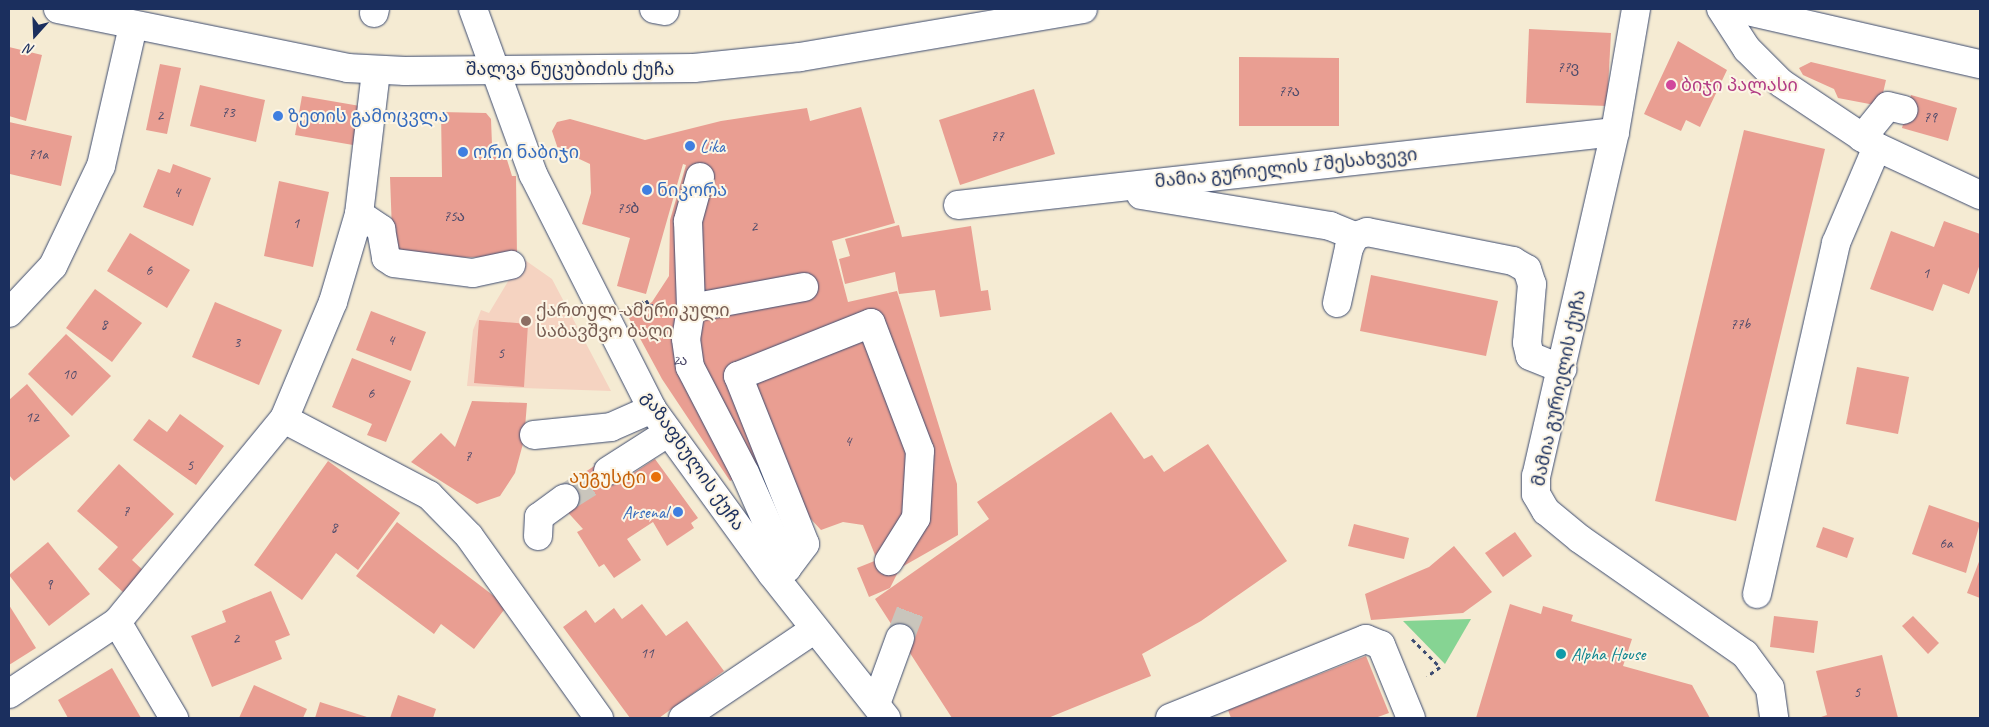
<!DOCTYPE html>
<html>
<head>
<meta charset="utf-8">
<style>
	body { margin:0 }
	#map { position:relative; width:1989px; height:727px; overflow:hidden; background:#f5ebd3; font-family:Caveat,"Noto Sans Georgian",sans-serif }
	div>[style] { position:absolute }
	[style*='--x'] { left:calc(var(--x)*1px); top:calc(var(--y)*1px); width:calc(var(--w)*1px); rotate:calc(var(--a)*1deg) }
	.built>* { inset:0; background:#f5d3c1 }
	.green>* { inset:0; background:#86d493 }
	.building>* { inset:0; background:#e99e92 }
	.minor-tunnel>* { height:28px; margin-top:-14px; transform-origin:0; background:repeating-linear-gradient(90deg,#c9c5bc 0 28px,transparent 0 42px) }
	.path>* { height:3px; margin-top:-1.5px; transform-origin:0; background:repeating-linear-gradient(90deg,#3c4b70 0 4px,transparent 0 8px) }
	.roads { filter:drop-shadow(0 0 1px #3c4b70) drop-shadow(0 0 1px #3c4b70) }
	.minor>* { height:28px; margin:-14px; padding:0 14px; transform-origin:14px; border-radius:14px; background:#fff }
	.major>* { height:28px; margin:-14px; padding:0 14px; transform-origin:14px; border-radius:14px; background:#fff }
	.dots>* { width:14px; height:14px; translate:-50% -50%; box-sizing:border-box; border:2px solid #fcf5e5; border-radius:50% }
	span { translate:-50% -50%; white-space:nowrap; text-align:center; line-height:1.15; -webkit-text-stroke:4px #fcf5e5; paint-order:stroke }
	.number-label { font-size:15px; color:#4e4b6b }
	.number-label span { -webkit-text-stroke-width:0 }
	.street-label { font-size:18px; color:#1b2f5e }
	.hotel-label { font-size:18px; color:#b23c85 }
	.left { translate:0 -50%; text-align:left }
	.shop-label { font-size:18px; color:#366cbe }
	.right { translate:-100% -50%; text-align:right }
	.education-label { font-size:18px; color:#785e54 }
	.food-label { font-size:18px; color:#c56008 }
	.culture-label { font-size:18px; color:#0d838f }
	.frame { position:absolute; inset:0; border:10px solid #1b2f5e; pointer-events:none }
	.north { position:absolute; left:10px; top:10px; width:50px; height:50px; -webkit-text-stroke:4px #fcf5e5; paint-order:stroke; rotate:200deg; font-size:14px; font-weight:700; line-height:20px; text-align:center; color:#1b2f5e }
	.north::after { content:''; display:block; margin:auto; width:18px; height:22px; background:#1b2f5e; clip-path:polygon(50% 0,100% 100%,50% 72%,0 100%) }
</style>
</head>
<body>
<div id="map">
	<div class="built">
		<div style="clip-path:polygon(522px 258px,552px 279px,611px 391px,467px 386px,473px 330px,481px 310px,489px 313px)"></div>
	</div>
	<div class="green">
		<div style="clip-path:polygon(1471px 619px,1445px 664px,1403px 621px)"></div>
	</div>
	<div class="building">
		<div style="clip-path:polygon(1529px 29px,1611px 33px,1607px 106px,1526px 103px)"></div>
		<div style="clip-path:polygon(1678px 41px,1727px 70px,1700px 127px,1686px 120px,1681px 131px,1644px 114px)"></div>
		<div style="clip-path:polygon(9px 47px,42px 55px,26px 121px,9px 116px)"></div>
		<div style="clip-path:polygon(1239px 57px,1339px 58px,1339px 126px,1239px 126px)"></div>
		<div style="clip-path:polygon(1811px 62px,1886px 80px,1880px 106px,1838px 98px,1834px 89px,1803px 75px,1799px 68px)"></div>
		<div style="clip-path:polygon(160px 64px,181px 68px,167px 134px,146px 130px)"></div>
		<div style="clip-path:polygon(200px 85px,265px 100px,256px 142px,190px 126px)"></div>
		<div style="clip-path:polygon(1034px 89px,1055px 154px,960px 185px,939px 120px)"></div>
		<div style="clip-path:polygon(1911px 95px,1957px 108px,1948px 141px,1902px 128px)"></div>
		<div style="clip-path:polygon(302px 96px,360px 106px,353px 145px,295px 135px)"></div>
		<div style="clip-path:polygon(861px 107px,895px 223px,832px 241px,848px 302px,897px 291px,957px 484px,958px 535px,900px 568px,890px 588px,869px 597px,857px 568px,877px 560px,863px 525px,843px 522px,821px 530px,761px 465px,730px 481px,662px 379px,629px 318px,652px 302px,669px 276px,670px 220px,686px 165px,683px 164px,646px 294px,617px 286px,630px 238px,582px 224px,591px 193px,590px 164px,558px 149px,552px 131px,557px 122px,570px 119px,645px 140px,721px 121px,807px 108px,810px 121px)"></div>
		<div style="clip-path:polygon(441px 112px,486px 113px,491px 119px,492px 145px,504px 150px,512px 176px,516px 176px,517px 257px,393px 258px,390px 177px,442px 177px)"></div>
		<div style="clip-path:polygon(9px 122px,72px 136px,61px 186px,10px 174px,9px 178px)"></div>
		<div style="clip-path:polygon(1744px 130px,1825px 149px,1736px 521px,1655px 501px)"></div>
		<div style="clip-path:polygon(173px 164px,211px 178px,193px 226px,143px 207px,158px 169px,170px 173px)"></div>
		<div style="clip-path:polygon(279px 181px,329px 192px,313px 267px,264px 256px)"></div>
		<div style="clip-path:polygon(1944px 221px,1980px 234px,1980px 264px,1969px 294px,1943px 284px,1933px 311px,1870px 289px,1891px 231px,1934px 247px)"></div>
		<div style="clip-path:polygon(899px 225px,902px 237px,971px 226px,981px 291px,988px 290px,991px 310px,940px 317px,935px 290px,899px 294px,895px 272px,845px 284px,839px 259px,850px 256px,845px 239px)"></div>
		<div style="clip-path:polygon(130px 233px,190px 270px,167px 308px,107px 271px)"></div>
		<div style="clip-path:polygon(1371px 275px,1498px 301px,1486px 356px,1360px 331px)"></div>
		<div style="clip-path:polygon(95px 289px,142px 323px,112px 362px,66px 328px)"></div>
		<div style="clip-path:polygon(215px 302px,282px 330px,259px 385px,192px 357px)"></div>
		<div style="clip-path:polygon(371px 311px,426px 332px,411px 371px,356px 350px)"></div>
		<div style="clip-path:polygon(479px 320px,528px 324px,524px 387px,474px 383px)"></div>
		<div style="clip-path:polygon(66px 334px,111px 376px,72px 416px,28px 374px)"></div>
		<div style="clip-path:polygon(352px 358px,411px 381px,386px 442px,367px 435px,372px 424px,332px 407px)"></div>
		<div style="clip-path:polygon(1857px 367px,1909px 377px,1898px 434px,1846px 424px)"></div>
		<div style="clip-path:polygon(27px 384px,70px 436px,14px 481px,9px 475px,9px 400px)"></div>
		<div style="clip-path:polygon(472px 401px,527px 403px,524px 440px,515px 473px,500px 496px,477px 504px,411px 462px,441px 433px,455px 447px)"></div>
		<div style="clip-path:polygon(1111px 412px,1144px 459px,1152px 455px,1164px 472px,1208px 444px,1287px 561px,1201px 621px,1142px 654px,1151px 676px,1048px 718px,952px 718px,875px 599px,989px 519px,977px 502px)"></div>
		<div style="clip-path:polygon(180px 414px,224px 446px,196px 485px,133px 440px,149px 419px,167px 432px)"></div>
		<div style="clip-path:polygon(655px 459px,698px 518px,691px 523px,694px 528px,667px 546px,653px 522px,627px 539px,641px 560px,614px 578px,604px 564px,599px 567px,577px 532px,583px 529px,563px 507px,559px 489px,602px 461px,629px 476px)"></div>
		<div style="clip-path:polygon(328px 461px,400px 513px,358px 570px,336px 553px,302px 600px,254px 565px)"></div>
		<div style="clip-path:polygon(119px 464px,174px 514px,132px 560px,145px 572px,125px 594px,98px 569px,118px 547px,77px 511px)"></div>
		<div style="clip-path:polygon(1929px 505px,1980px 523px,1966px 573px,1912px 554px)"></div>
		<div style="clip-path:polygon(397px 522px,507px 606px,474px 649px,441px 624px,434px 634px,356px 576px)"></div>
		<div style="clip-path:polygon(1354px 524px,1409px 538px,1404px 559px,1348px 546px)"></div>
		<div style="clip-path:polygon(1823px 527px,1854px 538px,1847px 558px,1816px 547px)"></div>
		<div style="clip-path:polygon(1515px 532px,1532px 556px,1503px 577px,1485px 553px)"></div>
		<div style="clip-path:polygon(48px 542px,90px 594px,49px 626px,9px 575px)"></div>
		<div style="clip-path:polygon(1454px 546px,1492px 592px,1463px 613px,1371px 620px,1365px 594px,1429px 567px)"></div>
		<div style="clip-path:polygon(1980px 559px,1980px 598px,1967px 593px)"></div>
		<div style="clip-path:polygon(271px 591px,290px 635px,275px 641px,282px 659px,212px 687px,191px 636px,226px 622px,222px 611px)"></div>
		<div style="clip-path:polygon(642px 604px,666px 636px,687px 621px,724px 671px,659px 718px,630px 718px,563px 627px,586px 610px,595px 623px,614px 608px,622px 619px)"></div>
		<div style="clip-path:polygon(1510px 604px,1541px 614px,1543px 606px,1573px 615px,1571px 621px,1632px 639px,1623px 666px,1692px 685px,1710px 718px,1476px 718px)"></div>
		<div style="clip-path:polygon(9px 605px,36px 648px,9px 665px)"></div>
		<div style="clip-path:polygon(1774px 616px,1818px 621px,1814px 653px,1770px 647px)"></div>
		<div style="clip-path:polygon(1913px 616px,1939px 643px,1928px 654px,1902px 626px)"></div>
		<div style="clip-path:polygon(1882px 655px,1898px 718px,1818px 718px,1827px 715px,1816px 671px)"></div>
		<div style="clip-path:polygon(1366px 656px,1389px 713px,1375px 718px,1231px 718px,1228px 710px)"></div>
		<div style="clip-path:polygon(112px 668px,141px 718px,68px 718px,58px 700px)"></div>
		<div style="clip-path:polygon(254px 685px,307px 709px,303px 718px,239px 718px)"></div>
		<div style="clip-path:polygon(398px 695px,436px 709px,433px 718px,390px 718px)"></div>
		<div style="clip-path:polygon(320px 702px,370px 718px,315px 718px)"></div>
	</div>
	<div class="minor-tunnel">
		<div style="--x:565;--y:498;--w:51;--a:-32.1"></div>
		<div style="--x:900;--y:638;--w:31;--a:-69"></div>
	</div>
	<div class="path">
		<div style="--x:633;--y:307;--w:15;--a:-28"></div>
		<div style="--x:646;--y:300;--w:6;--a:59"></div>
		<div style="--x:649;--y:305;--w:13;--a:4"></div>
		<div style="--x:1412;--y:639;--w:40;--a:45"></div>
		<div style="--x:1440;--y:667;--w:16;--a:145"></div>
	</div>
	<div class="roads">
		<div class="minor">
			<div style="--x:473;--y:9;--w:176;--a:70"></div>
			<div style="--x:533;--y:174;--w:263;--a:63.1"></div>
			<div style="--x:652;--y:409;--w:204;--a:54"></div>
			<div style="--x:772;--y:574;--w:184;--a:51.6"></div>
			<div style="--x:654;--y:9;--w:11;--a:10"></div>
			<div style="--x:1636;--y:9;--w:125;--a:99.7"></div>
			<div style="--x:1615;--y:132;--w:353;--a:102.9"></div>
			<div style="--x:1536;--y:476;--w:18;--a:90"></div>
			<div style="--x:1536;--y:494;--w:20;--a:60"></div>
			<div style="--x:1546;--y:511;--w:44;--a:39.5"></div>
			<div style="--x:1580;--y:539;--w:201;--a:34.9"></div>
			<div style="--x:1745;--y:654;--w:42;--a:53.7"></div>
			<div style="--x:1770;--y:688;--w:30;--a:82"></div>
			<div style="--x:1721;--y:9;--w:48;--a:57"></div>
			<div style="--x:1747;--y:49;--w:48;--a:45"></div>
			<div style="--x:1781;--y:83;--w:115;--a:33.7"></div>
			<div style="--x:1877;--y:147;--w:114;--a:25"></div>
			<div style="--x:374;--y:13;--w:4;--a:-76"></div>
			<div style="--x:1862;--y:138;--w:41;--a:-50.9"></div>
			<div style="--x:1888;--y:106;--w:16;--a:14"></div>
			<div style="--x:700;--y:177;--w:46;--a:105.3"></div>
			<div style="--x:688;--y:221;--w:87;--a:88"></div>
			<div style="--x:691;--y:308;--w:31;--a:99"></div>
			<div style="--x:686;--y:339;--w:28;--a:82"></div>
			<div style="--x:690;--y:367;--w:119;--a:62.6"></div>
			<div style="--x:745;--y:473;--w:104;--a:66.1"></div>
			<div style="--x:787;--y:568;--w:15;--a:160"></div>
			<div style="--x:1141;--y:195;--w:192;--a:9.3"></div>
			<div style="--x:1330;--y:226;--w:27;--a:22"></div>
			<div style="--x:958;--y:205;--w:661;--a:-6.34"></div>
			<div style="--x:359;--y:214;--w:27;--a:34"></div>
			<div style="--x:381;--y:229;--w:29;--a:80"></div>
			<div style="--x:386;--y:258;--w:9;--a:32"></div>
			<div style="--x:394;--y:263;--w:80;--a:7.2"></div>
			<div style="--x:473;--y:273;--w:39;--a:-12"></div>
			<div style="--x:1337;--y:303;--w:56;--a:-77.7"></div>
			<div style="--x:1349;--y:248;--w:13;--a:-63"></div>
			<div style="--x:1355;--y:236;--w:13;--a:-18"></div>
			<div style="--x:1367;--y:232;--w:149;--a:11.2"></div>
			<div style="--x:1513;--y:261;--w:16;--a:30"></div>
			<div style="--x:1527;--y:269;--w:16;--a:72"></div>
			<div style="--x:1532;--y:284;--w:59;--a:94.8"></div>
			<div style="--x:1527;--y:343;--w:13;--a:77"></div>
			<div style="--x:1530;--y:356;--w:35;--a:22"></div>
			<div style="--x:691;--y:308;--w:115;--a:-10.5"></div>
			<div style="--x:9;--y:313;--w:64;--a:-46.9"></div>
			<div style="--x:53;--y:266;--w:111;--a:-64.4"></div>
			<div style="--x:101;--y:166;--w:144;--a:-77.1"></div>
			<div style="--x:284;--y:419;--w:164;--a:27.7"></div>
			<div style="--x:429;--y:495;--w:57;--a:45.7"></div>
			<div style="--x:469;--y:536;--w:224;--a:54.5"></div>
			<div style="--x:534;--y:435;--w:77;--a:-5.9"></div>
			<div style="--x:611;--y:427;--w:45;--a:-23.7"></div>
			<div style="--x:608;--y:471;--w:72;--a:-32.6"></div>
			<div style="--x:538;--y:536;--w:19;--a:-87"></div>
			<div style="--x:539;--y:517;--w:32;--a:-36"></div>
			<div style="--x:787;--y:568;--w:30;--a:-53"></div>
			<div style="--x:805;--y:544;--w:181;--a:-111.7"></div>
			<div style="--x:738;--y:376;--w:143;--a:-21.7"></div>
			<div style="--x:871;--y:323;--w:137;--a:69.1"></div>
			<div style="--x:920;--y:451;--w:67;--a:93.4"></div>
			<div style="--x:916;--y:518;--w:51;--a:122.1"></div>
			<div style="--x:1757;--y:594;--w:360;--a:-77.3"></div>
			<div style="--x:1836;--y:243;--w:104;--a:-66.9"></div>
			<div style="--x:117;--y:622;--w:112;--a:59.3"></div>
			<div style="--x:9;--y:694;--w:130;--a:-33.7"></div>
			<div style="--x:117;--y:622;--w:263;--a:-50.6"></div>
			<div style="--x:284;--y:419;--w:127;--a:-67.3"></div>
			<div style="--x:333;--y:302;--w:92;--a:-73.5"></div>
			<div style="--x:359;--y:214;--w:144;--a:-83.2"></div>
			<div style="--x:876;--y:704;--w:70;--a:-70"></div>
			<div style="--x:683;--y:718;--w:159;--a:-34"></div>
			<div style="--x:1170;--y:718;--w:211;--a:-22"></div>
			<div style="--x:1366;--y:639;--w:16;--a:22"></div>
			<div style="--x:1381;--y:645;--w:79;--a:67.7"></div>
		</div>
		<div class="major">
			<div style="--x:58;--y:9;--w:295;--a:11.5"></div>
			<div style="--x:347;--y:68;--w:58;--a:3"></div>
			<div style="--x:405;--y:71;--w:289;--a:-0.6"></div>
			<div style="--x:694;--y:68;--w:107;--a:-5.9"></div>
			<div style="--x:800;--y:57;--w:287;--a:-9.6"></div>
			<div style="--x:1739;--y:9;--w:247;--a:12.9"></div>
		</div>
	</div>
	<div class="dots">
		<div style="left:1671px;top:85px;background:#d1479c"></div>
		<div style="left:278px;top:116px;background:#3f7fe0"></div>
		<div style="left:690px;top:146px;background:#3f7fe0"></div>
		<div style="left:463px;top:152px;background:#3f7fe0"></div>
		<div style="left:647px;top:190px;background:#3f7fe0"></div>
		<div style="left:526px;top:321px;background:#8d6e63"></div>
		<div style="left:656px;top:477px;background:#e8710a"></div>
		<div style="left:678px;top:512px;background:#3f7fe0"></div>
		<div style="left:1561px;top:654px;background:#0f9aa8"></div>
	</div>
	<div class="number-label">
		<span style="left:1568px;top:68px">77ვ</span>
		<span style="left:1289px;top:92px">77ა</span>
		<span style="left:228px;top:113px">73</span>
		<span style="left:160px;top:116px">2</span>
		<span style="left:1930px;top:118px">79</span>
		<span style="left:997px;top:137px">77</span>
		<span style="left:38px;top:155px">71a</span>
		<span style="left:177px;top:193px">4</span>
		<span style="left:628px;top:209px">75ბ</span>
		<span style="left:454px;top:217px">75ა</span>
		<span style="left:296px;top:224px">1</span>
		<span style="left:754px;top:227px">2</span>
		<span style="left:149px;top:271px">6</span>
		<span style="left:1926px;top:274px">1</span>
		<span style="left:104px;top:325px">8</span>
		<span style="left:1740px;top:325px">77b</span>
		<span style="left:391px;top:341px">4</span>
		<span style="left:237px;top:343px">3</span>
		<span style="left:501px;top:354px">5</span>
		<span style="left:680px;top:361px">2ა</span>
		<span style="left:69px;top:375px">10</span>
		<span style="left:371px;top:394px">6</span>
		<span style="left:32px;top:418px">12</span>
		<span style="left:848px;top:442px">4</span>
		<span style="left:468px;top:457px">7</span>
		<span style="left:190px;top:466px">5</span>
		<span style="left:126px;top:512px">7</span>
		<span style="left:334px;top:528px">8</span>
		<span style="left:1946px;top:544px">6a</span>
		<span style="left:49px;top:585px">9</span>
		<span style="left:236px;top:639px">2</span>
		<span style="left:647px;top:654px">11</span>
		<span style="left:1857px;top:693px">5</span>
	</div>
	<div class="street-label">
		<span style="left:570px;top:69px">შალვა ნუცუბიძის ქუჩა</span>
		<span style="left:1286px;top:168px;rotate:-6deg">მამია გურიელის I შესახვევი</span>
		<span style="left:1559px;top:388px;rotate:-78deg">მამია გურიელის ქუჩა</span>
		<span style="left:693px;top:461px;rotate:55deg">გაზაფხულის ქუჩა</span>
	</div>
	<div class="hotel-label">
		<span class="left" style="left:1681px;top:85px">ბიჯი პალასი</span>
	</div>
	<div class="shop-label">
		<span class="left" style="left:288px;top:116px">ზეთის გამოცვლა</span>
		<span class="left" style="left:700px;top:146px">Lika</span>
		<span class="left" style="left:473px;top:152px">ორი ნაბიჯი</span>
		<span class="left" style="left:657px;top:190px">ნიკორა</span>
		<span class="right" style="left:668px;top:512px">Arsenal</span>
	</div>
	<div class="education-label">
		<span class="left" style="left:536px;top:321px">ქართულ-ამერიკული<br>საბავშვო ბაღი</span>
	</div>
	<div class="food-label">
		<span class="right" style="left:646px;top:477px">აუგუსტი</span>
	</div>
	<div class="culture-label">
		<span class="left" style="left:1571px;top:654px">Alpha House</span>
	</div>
	<div class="frame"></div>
	<div class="north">N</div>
</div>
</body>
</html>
